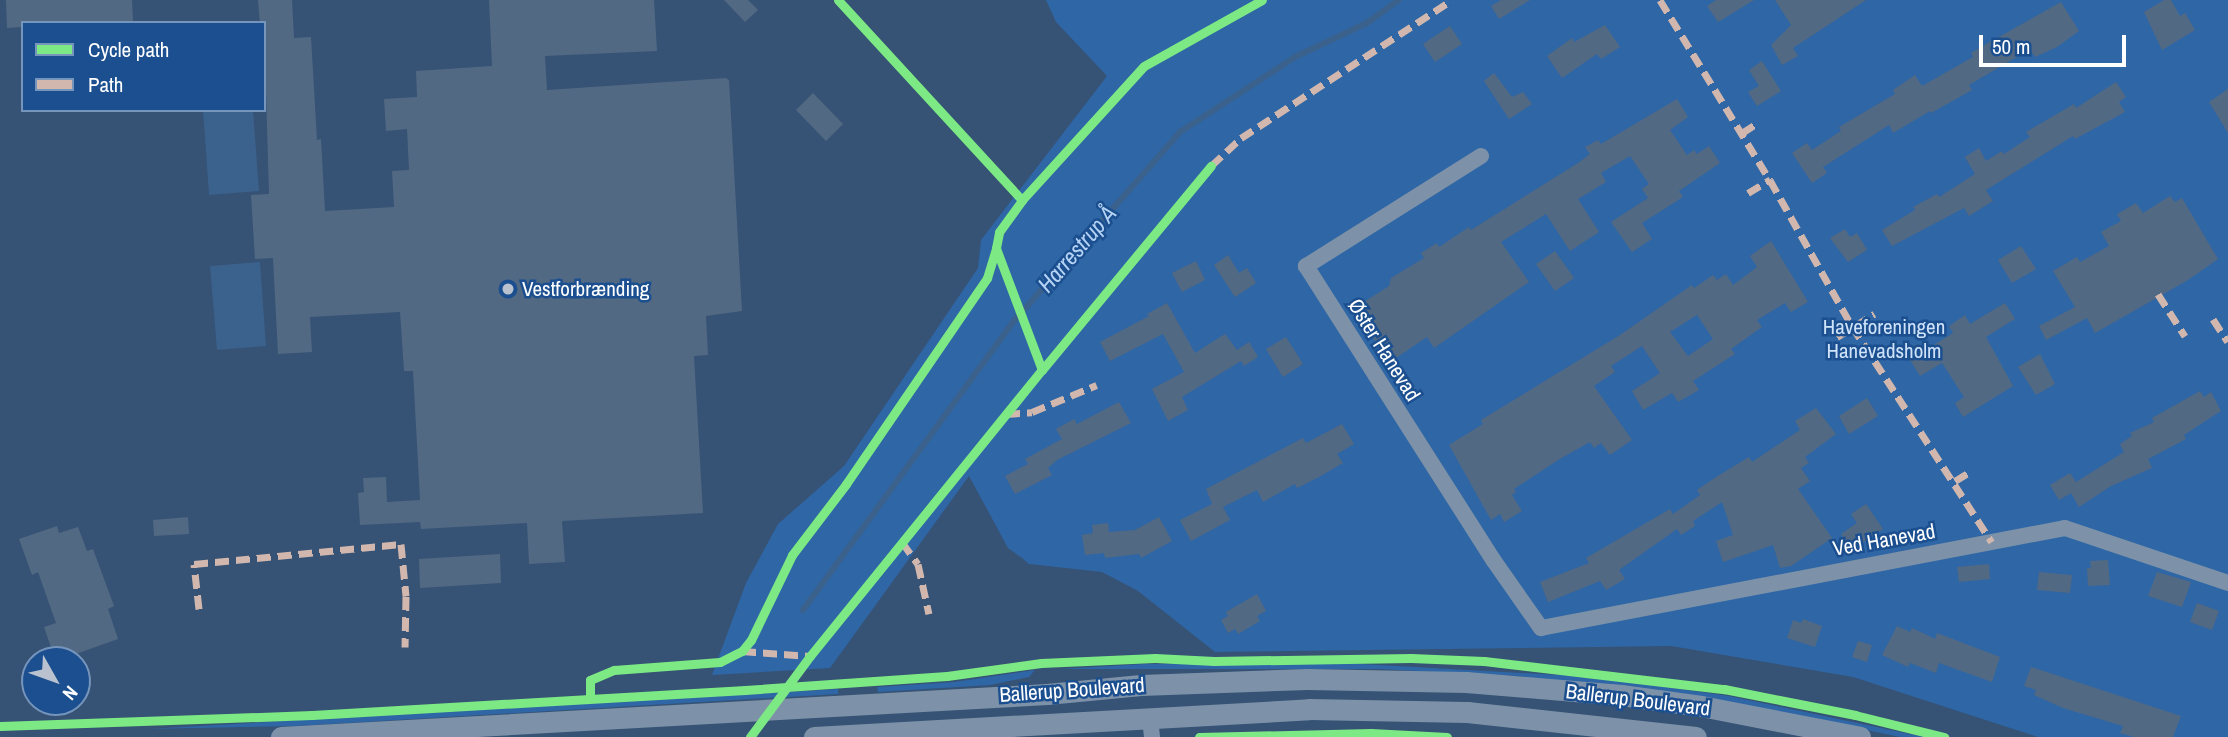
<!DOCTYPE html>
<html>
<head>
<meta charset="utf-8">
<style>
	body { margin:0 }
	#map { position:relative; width:2228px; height:737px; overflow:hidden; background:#365274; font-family:"Archivo Narrow",sans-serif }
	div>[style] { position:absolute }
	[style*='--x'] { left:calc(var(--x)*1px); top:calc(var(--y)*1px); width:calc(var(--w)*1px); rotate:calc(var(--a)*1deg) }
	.green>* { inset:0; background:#2f66a5 }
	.water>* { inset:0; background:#3b618d }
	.stream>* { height:6px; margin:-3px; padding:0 3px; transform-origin:3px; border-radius:3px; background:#3b618d }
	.building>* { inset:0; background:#526984 }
	.minor>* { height:16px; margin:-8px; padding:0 8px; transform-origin:8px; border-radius:8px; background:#7d92a8 }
	.tertiary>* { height:21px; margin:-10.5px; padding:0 10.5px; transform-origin:10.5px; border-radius:10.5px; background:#7d92a8 }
	.quiet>* { height:7px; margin-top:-3.5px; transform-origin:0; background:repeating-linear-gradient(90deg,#d1b7ad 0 14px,transparent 0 21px) }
	.cycleway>* { height:9px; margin:-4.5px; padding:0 4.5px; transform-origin:4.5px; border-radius:4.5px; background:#7ce984 }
	.dots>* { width:19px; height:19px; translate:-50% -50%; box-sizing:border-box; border:4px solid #1b4f8f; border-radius:50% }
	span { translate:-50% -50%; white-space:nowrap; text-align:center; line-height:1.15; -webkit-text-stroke:5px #1b4f8f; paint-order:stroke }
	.poi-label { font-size:21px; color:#fff }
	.left { translate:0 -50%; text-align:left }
	.park-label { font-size:21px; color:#cfe3fa }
	.street-label { font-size:21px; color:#fff }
	.water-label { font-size:23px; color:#b5d3f5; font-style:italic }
	.legend { position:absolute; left:21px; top:21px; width:245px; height:91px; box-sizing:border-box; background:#1b4f8f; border:2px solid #7695bc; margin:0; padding:9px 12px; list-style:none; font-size:21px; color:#fff }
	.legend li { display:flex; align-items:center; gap:14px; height:35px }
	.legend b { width:35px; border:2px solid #7695bc }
	.north { position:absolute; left:21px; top:646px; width:70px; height:70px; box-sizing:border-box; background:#1b4f8f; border:2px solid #7695bc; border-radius:50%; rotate:130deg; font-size:19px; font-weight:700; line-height:28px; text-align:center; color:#fff }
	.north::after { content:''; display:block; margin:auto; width:24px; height:32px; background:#b9c2ce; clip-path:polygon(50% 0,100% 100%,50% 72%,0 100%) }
	.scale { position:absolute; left:1979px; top:35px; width:147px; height:32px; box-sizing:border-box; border:4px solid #fff; border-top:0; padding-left:9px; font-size:21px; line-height:24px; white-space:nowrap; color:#fff; -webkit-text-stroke:5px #1b4f8f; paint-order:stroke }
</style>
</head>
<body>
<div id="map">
	<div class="green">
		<div style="clip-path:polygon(1046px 0,2228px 0,2228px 737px,2038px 737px,1853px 677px,1671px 646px,1215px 652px,1138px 591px,1102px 572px,1029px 564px,1022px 558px,1008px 548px,969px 476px,830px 668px,712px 675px,746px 583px,778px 524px,844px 466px,978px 268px,981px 240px,1107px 76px,1056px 22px)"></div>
		<div style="clip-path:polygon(1144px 664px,1361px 664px,1596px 677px,1729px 696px,1924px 737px,1900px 737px,1847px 726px,1518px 676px,1379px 669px,1060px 669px)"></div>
		<div style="clip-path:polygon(1035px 670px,1029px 677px,990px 685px,878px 692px,877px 687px,954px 682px)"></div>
		<div style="clip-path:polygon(838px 689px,838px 694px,296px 726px,148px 729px)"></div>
	</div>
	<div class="water">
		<div style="clip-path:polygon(203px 110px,253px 110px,259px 191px,209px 195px)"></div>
		<div style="clip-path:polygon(260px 262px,266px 346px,217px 350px,210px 266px)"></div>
	</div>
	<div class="stream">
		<div style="--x:803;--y:610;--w:358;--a:-53.9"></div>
		<div style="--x:1014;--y:321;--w:252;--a:-48.7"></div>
		<div style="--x:1180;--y:132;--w:137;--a:-33.1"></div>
		<div style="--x:1295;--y:57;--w:80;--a:-25.3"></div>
		<div style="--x:1367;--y:23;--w:39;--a:-36"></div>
	</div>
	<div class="building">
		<div style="clip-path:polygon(6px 0,132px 0,133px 21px,23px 23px,23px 27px,7px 28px)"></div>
		<div style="clip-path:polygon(258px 0,292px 0,294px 38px,311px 37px,317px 140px,321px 139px,325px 211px,394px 207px,392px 171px,409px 170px,407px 129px,386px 131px,384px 99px,417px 97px,416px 71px,492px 66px,489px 0,654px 0,657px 51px,545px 56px,547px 90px,726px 78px,729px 80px,742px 311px,706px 316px,708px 355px,694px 356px,703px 513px,562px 521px,565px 562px,529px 564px,527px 523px,421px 529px,420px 522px,360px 525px,358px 493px,364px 492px,363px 478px,386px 477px,387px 502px,420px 500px,413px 371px,404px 371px,400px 312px,310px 317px,312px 352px,278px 354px,273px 258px,255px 259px,251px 195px,269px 194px,264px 23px,260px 23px)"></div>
		<div style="clip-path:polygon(724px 0,748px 0,758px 10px,745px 22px)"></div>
		<div style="clip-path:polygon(1501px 0,1530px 0,1499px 19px,1491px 6px)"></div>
		<div style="clip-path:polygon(1716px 0,1754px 0,1718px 22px,1707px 6px)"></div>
		<div style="clip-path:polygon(1775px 0,1866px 0,1793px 48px,1798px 56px,1782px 65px,1771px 45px,1791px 25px)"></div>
		<div style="clip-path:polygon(2164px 0,2171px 0,2180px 16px,2185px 13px,2195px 30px,2162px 50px,2144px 12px)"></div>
		<div style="clip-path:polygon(2061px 2px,2079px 31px,2057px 47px,2035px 57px,2031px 51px,2025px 52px,1969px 85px,1972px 90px,1931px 113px,1930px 111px,1893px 133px,1889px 125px,1823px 167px,1827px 173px,1812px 183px,1792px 153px,1807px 143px,1812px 150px,1841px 131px,1839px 127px,1895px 94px,1893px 90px,1915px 75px,1922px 86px,1973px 57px,1971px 53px,1988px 43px)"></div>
		<div style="clip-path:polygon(1605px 25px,1620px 47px,1601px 59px,1597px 54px,1562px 78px,1547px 56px,1572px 38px,1574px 42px)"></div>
		<div style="clip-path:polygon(1450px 26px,1462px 44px,1435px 62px,1423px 44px)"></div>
		<div style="clip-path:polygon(1762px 61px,1781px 91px,1757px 106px,1748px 92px,1759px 86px,1749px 70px)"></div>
		<div style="clip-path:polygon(1494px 73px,1512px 97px,1523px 92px,1532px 104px,1509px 119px,1484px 81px)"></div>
		<div style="clip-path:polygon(2116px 82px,2126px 97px,2119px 102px,2125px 112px,2075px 139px,2073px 136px,1986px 190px,1993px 201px,1969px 216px,1964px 208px,1892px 246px,1882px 230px,1915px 210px,1913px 207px,1937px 194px,1939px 197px,1975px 174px,1965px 157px,1979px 148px,1986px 161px,2002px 151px,2004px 154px,2030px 137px,2026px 132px,2074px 104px,2076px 108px)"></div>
		<div style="clip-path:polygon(2228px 89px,2228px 133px,2209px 102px)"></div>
		<div style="clip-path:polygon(813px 93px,843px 124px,826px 141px,796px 110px)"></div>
		<div style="clip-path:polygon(1677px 99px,1688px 117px,1670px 130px,1687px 155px,1694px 150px,1697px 154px,1709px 146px,1720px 163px,1679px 191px,1683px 197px,1642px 223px,1652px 239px,1632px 252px,1611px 222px,1648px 198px,1642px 189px,1649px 184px,1630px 156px,1601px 173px,1606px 182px,1578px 199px,1599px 232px,1570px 251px,1546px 214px,1501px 242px,1529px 282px,1434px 348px,1427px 337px,1390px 362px,1353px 309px,1389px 286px,1391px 278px,1424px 258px,1421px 253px,1437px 243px,1439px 247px,1469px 227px,1471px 230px,1578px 163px,1590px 154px,1585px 147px,1598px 140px,1601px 144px)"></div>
		<div style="clip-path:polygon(2170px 196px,2175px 202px,2182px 198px,2218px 259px,2188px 280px,2095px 333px,2087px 318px,2046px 340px,2039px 326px,2075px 307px,2053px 271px,2077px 257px,2080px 262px,2109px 246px,2101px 232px,2121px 221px,2117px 214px,2136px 203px,2143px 213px)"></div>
		<div style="clip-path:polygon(1845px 229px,1850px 237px,1857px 233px,1867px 250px,1848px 262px,1830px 238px)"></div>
		<div style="clip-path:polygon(evenodd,1771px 241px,1808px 302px,1791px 312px,1785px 303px,1757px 320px,1762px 327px,1731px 349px,1735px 354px,1693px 381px,1699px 390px,1678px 402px,1672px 393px,1643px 410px,1632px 391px,1660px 373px,1642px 346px,1611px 366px,1615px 372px,1594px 386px,1632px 440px,1610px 455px,1601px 443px,1594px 448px,1590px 442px,1558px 460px,1514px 489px,1516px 492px,1512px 495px,1522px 511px,1504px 522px,1500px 514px,1491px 520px,1449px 445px,1483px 424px,1481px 420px,1620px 335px,1692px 285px,1694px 288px,1713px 275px,1717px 280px,1726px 274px,1733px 285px,1757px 267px,1750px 256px,1771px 241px,1697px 315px,1713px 339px,1688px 356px,1670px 332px,1697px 315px)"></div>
		<div style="clip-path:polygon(2021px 246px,2036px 269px,2012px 283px,1998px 260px)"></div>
		<div style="clip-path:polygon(1555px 251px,1574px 278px,1555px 291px,1536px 264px)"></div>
		<div style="clip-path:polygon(1228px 255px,1239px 273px,1247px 268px,1256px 283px,1235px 297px,1214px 265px)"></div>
		<div style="clip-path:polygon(1196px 261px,1205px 280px,1182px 292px,1172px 273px)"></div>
		<div style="clip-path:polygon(1167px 303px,1195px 353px,1225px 334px,1237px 350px,1249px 342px,1258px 357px,1244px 366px,1241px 361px,1182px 397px,1188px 410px,1168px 421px,1152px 389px,1184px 372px,1163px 334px,1110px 361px,1100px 342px,1149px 316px,1147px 314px)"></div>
		<div style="clip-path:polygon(2005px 303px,2015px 319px,1986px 337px,2013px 386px,1963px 417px,1955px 403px,1964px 397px,1942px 363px,1920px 376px,1905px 352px,1917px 344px,1922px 352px,1953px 333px,1949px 326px,1965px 315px,1970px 324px)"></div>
		<div style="clip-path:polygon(1286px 337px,1303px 364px,1283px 377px,1266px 349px)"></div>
		<div style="clip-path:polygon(2040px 354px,2055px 384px,2036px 395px,2018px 367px)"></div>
		<div style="clip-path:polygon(2200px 391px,2204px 397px,2211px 392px,2221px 411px,2184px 435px,2186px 439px,2148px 459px,2152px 468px,2111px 486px,2079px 507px,2071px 493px,2059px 500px,2050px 485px,2070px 473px,2076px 482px,2124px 452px,2120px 444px,2132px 436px,2130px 433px,2154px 422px,2152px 418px)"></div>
		<div style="clip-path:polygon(1867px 398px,1878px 416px,1849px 434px,1839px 416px)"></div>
		<div style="clip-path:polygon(1119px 402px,1131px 423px,1057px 460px,1048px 468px,1052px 475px,1015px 494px,1005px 476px,1028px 464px,1025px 459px,1062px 439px,1056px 429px,1074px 419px,1077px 424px)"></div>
		<div style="clip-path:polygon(1816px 408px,1836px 434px,1805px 457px,1809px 463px,1801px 468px,1810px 481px,1798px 489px,1832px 538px,1791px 566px,1780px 568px,1773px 545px,1723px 562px,1716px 541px,1733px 535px,1722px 502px,1693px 521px,1695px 526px,1681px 535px,1677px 529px,1619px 570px,1625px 579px,1606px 590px,1600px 581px,1548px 602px,1540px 582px,1589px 563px,1586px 558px,1670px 509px,1673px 514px,1700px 495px,1697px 490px,1716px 477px,1749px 457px,1752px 462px,1800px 430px,1795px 421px)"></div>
		<div style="clip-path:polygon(1342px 424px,1354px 444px,1337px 454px,1343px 463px,1319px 477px,1297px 488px,1295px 484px,1263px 502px,1257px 490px,1223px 507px,1230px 520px,1191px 541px,1180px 520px,1212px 504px,1206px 489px,1303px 438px,1306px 443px)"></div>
		<div style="clip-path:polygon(1866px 504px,1883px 529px,1852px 550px,1841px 534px,1857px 523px,1851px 514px)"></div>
		<div style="clip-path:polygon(188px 517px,189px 534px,154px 536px,153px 520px)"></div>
		<div style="clip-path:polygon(1159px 517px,1172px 541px,1141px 558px,1139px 554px,1105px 558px,1104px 553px,1085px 555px,1082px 535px,1093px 533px,1092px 525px,1108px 523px,1109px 532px,1135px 530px)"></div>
		<div style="clip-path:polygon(57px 526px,59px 533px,78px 527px,87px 551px,93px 549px,114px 606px,108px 609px,118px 639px,62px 659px,59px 650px,53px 653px,44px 627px,56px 623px,38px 572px,32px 575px,19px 539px)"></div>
		<div style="clip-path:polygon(500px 554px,501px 583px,420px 588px,419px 559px)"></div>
		<div style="clip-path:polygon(2108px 560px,2110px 585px,2088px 586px,2087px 568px,2091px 568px,2090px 561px)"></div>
		<div style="clip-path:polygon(1989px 564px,1990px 579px,1959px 582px,1957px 567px)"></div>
		<div style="clip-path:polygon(2039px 572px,2072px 575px,2070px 593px,2037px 590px)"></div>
		<div style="clip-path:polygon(2157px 572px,2191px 582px,2182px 607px,2148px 596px)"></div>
		<div style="clip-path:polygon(1257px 594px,1266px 611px,1257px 616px,1260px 621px,1238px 634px,1235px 629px,1228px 633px,1221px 620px,1228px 616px,1226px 612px)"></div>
		<div style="clip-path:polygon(2197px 603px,2219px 611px,2212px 630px,2190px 622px)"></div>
		<div style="clip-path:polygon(1803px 619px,1822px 626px,1815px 647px,1787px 638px,1793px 620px,1801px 623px)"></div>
		<div style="clip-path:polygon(1897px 626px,1910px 632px,1912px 628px,1935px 639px,1937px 633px,2000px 657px,1992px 682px,1939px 663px,1936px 673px,1910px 663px,1908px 667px,1882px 655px)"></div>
		<div style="clip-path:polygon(1858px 641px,1872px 645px,1867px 662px,1852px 657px)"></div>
		<div style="clip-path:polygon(2031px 667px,2181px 716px,2173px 737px,2134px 737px,2120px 733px,2123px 726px,2063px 708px,2034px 695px,2036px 690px,2024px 686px)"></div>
	</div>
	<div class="minor">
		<div style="--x:1481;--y:156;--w:207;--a:147.8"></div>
		<div style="--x:1306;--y:266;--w:350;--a:57.5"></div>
		<div style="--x:1494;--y:561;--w:82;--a:55"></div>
		<div style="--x:1541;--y:628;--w:533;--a:-10.8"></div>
		<div style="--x:2065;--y:528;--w:172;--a:18.6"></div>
		<div style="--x:1150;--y:718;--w:19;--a:84"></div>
	</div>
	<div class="tertiary">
		<div style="--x:281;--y:737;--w:767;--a:-3.21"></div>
		<div style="--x:1047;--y:694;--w:94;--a:-5.5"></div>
		<div style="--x:1141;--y:685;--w:166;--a:-2.1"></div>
		<div style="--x:1307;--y:679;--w:159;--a:1.1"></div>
		<div style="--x:1466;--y:682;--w:156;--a:4.8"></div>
		<div style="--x:1621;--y:695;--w:81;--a:7.8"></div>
		<div style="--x:1701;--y:706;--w:162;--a:11"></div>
		<div style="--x:814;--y:737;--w:496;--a:-3.2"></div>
		<div style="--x:1309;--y:709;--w:158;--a:1.1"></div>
		<div style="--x:1467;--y:712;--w:230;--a:6.2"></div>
	</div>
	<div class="quiet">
		<div style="--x:1660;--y:0;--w:211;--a:58.6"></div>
		<div style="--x:1770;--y:180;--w:167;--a:60.7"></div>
		<div style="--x:1852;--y:326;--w:257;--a:57.1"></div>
		<div style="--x:1742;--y:133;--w:20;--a:-33"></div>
		<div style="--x:1211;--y:166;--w:41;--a:-43"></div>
		<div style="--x:1241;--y:138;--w:252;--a:-33.2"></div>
		<div style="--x:1748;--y:193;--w:26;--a:-31"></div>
		<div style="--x:2158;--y:294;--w:50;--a:57.3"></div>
		<div style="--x:2213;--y:319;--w:27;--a:57"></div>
		<div style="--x:1837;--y:337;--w:44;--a:-31.9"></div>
		<div style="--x:1006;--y:414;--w:26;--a:-4"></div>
		<div style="--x:1032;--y:412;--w:70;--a:-22.6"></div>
		<div style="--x:1955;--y:481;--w:19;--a:-32"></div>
		<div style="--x:902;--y:542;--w:27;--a:54"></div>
		<div style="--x:918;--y:564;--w:51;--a:77.6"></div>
		<div style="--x:199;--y:609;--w:45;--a:-96.3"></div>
		<div style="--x:194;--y:564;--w:208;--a:-5.5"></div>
		<div style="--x:401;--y:544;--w:52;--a:84.5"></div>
		<div style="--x:406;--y:596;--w:51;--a:91.1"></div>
		<div style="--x:742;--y:651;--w:68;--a:4.2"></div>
	</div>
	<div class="cycleway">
		<div style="--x:838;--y:0;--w:272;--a:47.4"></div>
		<div style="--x:1042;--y:370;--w:265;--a:-50.4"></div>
		<div style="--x:590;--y:698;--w:18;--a:-90"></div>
		<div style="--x:590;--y:680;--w:26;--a:-23"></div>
		<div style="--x:614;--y:670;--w:106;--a:-4.3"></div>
		<div style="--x:720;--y:662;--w:25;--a:-27"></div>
		<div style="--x:742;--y:651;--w:14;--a:-51"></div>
		<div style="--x:751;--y:640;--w:94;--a:-64.2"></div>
		<div style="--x:792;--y:555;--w:89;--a:-52.7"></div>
		<div style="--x:846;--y:484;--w:250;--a:-55.6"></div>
		<div style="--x:987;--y:278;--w:31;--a:-73"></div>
		<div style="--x:0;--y:726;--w:312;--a:-2"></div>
		<div style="--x:312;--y:715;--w:434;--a:-3.3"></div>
		<div style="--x:745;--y:690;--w:202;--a:-4"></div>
		<div style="--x:947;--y:676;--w:95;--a:-7.9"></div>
		<div style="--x:1041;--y:663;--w:114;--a:-2.5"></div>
		<div style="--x:1155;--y:658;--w:59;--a:2.9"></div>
		<div style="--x:1214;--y:661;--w:197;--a:-0.9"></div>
		<div style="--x:1411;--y:658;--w:73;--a:2.4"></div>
		<div style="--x:1484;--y:661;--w:242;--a:6.7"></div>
		<div style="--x:1724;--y:689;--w:134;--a:11.2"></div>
		<div style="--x:1855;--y:715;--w:92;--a:13.9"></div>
		<div style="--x:750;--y:737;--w:101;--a:-53.5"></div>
		<div style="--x:810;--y:656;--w:368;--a:-51"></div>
		<div style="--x:1042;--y:370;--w:130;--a:-110.7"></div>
		<div style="--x:996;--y:248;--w:16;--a:-79"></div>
		<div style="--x:999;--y:232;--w:39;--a:-54"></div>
		<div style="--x:1022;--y:200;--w:181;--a:-47.7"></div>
		<div style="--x:1144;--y:66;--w:135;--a:-29.2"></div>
		<div style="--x:1199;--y:737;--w:172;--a:-1.3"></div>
		<div style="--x:1371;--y:733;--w:76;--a:3"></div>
	</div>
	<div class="dots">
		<div style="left:508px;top:289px;background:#b9c2ce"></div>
	</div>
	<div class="poi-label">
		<span class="left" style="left:522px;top:289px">Vestforbrænding</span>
	</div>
	<div class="park-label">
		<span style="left:1884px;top:339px">Haveforeningen<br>Hanevadsholm</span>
	</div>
	<div class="street-label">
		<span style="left:1384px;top:350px;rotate:58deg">Øster Hanevad</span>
		<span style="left:1884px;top:540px;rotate:-10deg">Ved Hanevad</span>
		<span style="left:1072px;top:690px;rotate:-4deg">Ballerup Boulevard</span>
		<span style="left:1638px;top:700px;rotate:7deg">Ballerup Boulevard</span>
	</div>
	<div class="water-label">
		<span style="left:1077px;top:249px;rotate:-49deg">Harrestrup Å</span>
	</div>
	<ul class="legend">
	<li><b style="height:9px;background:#7ce984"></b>Cycle path</li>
	<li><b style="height:9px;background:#d1b7ad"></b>Path</li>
	</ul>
	<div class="north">N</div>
	<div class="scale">50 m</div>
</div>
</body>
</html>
